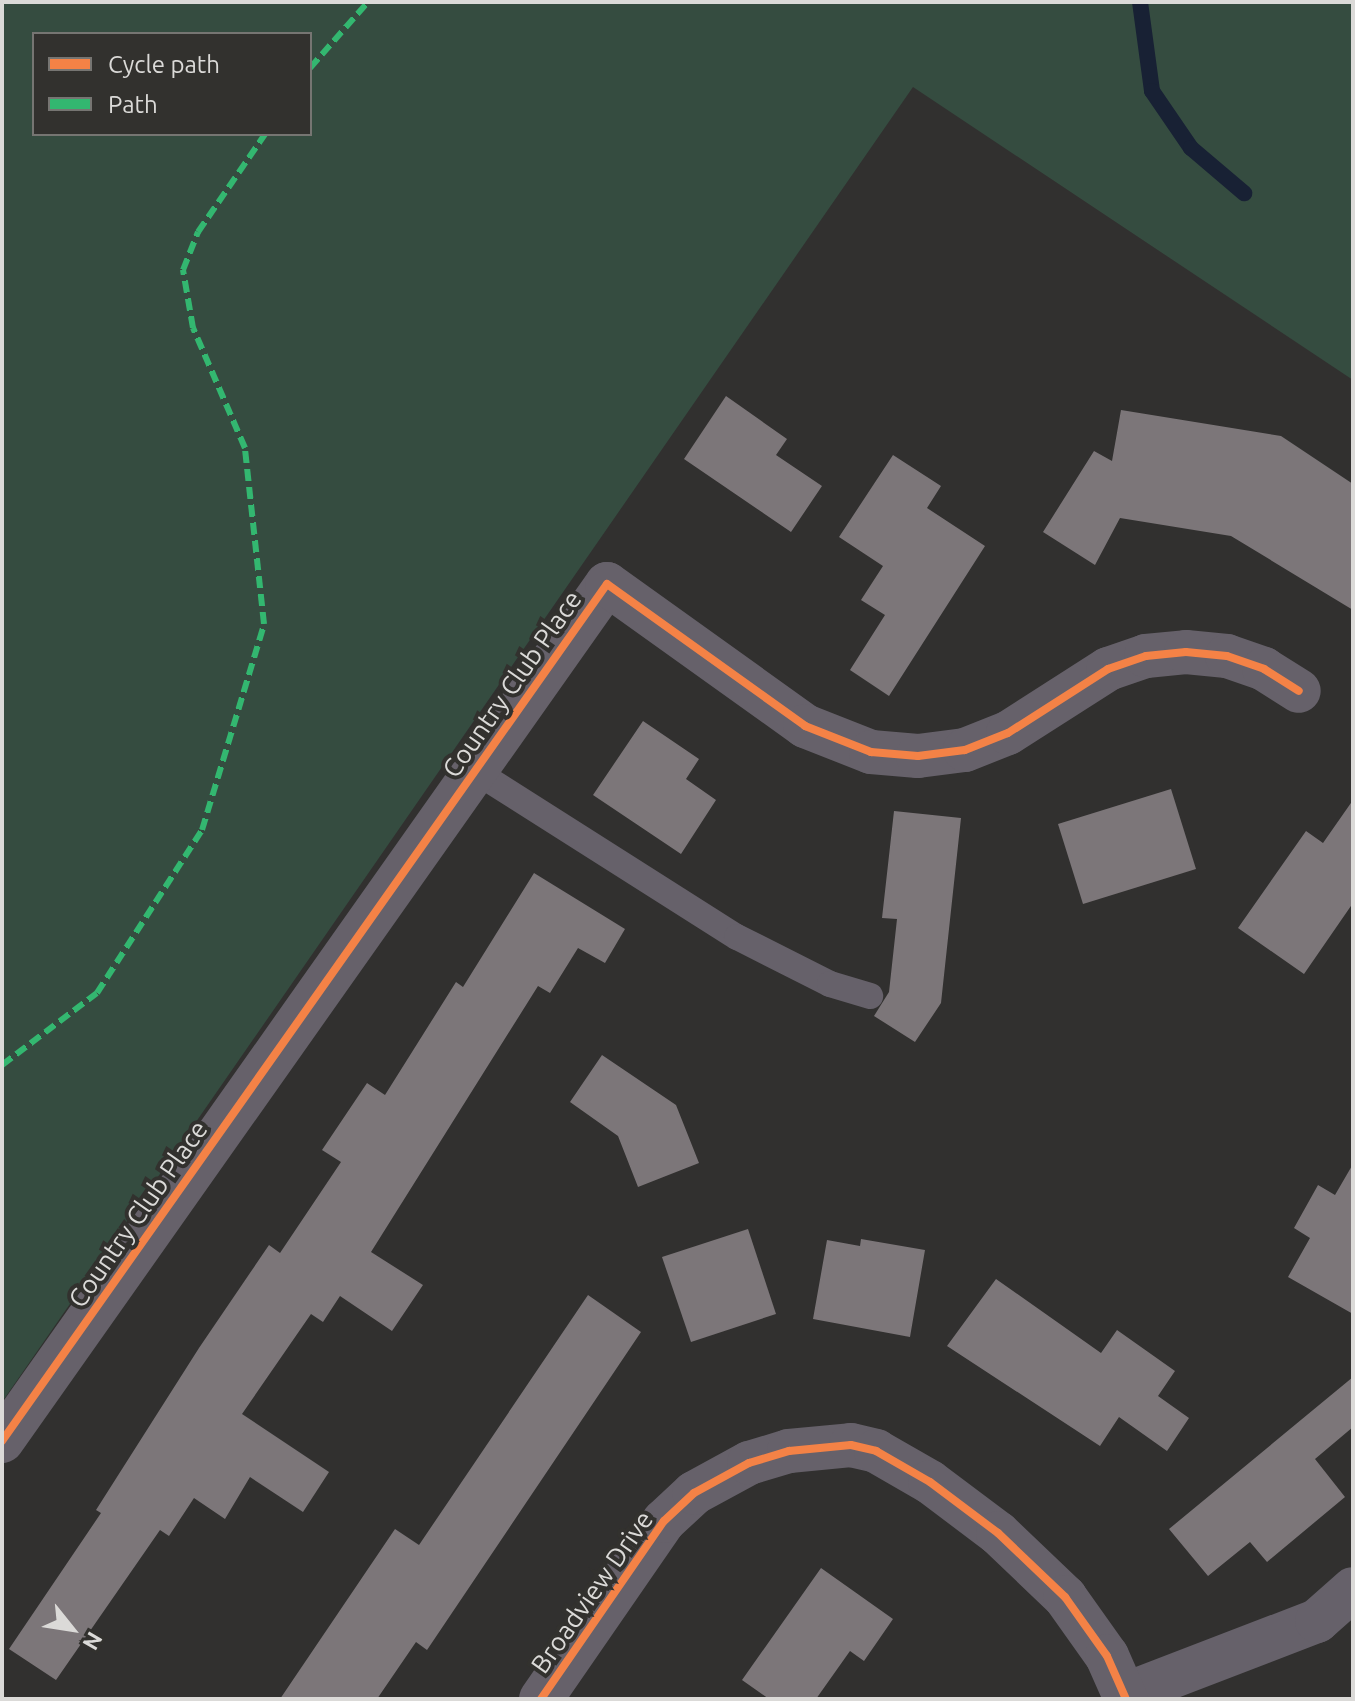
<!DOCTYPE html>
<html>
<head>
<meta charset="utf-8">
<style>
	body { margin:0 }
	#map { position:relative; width:1355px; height:1701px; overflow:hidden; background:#31302f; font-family:Ubuntu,sans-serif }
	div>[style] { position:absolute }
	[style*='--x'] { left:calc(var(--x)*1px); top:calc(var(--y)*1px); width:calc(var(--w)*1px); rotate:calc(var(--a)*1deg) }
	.green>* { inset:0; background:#354c40 }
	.stream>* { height:16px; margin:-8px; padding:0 8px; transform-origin:8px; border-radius:8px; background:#182134 }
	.building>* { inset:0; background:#7c7679 }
	.service>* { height:26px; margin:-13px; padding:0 13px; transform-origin:13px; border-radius:13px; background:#66616a }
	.minor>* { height:44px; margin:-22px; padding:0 22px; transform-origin:22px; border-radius:22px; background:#66616a }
	.quiet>* { height:6px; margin-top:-3px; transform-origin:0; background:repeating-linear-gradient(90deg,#33b770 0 12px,transparent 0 18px) }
	.cycleway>* { height:8px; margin:-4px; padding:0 4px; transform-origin:4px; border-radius:4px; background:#f48246 }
	span { translate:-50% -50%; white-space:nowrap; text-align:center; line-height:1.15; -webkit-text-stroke:8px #32312e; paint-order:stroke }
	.street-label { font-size:26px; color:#dbdad8 }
	.frame { position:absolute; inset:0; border:4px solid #dbdad8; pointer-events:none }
	.legend { position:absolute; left:32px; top:32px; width:280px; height:104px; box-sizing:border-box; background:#32312e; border:2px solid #767572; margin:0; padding:10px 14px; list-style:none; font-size:24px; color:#dbdad8 }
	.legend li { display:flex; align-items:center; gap:16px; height:40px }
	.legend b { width:40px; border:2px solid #767572 }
	.north { position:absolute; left:32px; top:1589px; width:80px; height:80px; -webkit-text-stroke:6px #32312e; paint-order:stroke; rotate:120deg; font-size:22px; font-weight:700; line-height:32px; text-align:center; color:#dbdad8 }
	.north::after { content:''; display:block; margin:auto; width:28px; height:36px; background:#dbdad8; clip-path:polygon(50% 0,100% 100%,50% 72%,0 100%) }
</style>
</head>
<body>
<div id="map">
	<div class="green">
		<div style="clip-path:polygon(evenodd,2px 2px,1353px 2px,1353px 380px,913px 87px,2px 1402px,2px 2px,34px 34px,310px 34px,310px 134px,34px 134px,34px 34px)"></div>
	</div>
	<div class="stream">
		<div style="--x:1140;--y:2;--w:90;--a:82.3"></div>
		<div style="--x:1152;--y:91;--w:69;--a:55.6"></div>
		<div style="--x:1191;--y:148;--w:70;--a:40.3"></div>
	</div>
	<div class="building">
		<div style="clip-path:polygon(726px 396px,787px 439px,776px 455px,822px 486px,791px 532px,684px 459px)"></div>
		<div style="clip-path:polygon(1121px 410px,1281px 436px,1353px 484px,1353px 610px,1231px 536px,1120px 518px,1095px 565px,1043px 532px,1094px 451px,1112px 461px)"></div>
		<div style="clip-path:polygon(893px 455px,941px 486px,927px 508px,985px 546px,889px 696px,850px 670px,885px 615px,861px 600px,883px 566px,839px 537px)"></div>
		<div style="clip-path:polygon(643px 721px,699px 759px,686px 779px,716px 800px,681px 854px,593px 795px)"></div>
		<div style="clip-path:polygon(1171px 789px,1196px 869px,1083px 904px,1058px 824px)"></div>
		<div style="clip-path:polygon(1353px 800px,1353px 903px,1304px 974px,1238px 928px,1306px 831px,1323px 843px)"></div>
		<div style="clip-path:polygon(894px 811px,961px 818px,941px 1003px,915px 1042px,874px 1016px,889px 992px,897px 919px,882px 918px)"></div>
		<div style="clip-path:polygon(534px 873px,625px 929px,605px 963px,578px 948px,550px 993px,538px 986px,371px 1252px,423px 1285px,392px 1331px,340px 1296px,323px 1322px,311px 1314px,242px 1414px,329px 1472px,303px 1512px,250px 1477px,225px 1519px,194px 1498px,169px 1536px,160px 1530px,56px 1680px,9px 1649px,101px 1513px,96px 1510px,199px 1348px,269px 1245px,280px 1253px,341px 1162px,322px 1150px,367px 1083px,385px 1095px,456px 982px,463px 987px)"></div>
		<div style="clip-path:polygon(602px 1055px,676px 1105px,699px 1163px,638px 1187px,618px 1136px,570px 1102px)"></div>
		<div style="clip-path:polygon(1353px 1164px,1353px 1314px,1288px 1277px,1310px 1238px,1294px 1228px,1318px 1185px,1335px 1195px)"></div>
		<div style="clip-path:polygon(748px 1229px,776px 1314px,691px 1342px,662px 1257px)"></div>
		<div style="clip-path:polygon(861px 1239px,925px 1250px,910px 1337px,813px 1319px,827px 1240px,860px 1246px)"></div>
		<div style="clip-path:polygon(996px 1279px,1101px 1353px,1117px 1330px,1175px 1371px,1158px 1396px,1189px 1418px,1167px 1451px,1119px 1417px,1100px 1446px,947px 1346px)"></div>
		<div style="clip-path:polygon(588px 1295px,641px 1332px,427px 1650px,416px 1642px,377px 1699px,280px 1699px,395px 1529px,419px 1545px)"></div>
		<div style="clip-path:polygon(1353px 1377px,1353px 1427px,1315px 1459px,1345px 1497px,1267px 1562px,1250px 1542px,1208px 1576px,1169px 1529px)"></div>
		<div style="clip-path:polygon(821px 1568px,893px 1619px,864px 1661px,850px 1651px,816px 1699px,769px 1699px,742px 1680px)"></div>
	</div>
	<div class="service">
		<div style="--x:475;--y:771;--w:310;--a:32.4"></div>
		<div style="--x:737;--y:937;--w:104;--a:26.8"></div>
		<div style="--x:830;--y:984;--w:42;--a:16.7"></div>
	</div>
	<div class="minor">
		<div style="--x:2;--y:1441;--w:1049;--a:-54.78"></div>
		<div style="--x:607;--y:584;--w:244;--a:35.6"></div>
		<div style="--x:805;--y:726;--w:71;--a:21.5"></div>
		<div style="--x:871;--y:752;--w:47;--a:4.9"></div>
		<div style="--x:918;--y:756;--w:47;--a:-7.3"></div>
		<div style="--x:965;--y:750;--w:46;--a:-21.6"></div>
		<div style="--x:1008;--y:733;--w:119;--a:-32.6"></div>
		<div style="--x:1108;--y:669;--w:40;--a:-18.9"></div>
		<div style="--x:1146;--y:656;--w:40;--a:-5.7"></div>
		<div style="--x:1186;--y:652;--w:41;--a:5.6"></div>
		<div style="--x:1227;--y:656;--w:39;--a:19"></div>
		<div style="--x:1264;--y:669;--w:41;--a:32.2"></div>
		<div style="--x:1124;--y:1695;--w:207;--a:-21"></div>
		<div style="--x:1317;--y:1621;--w:48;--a:-41.6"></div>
		<div style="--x:541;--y:1699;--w:216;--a:-55.4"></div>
		<div style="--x:664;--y:1521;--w:41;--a:-43"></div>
		<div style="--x:694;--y:1493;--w:63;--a:-28.6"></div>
		<div style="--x:749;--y:1463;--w:42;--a:-16.7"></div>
		<div style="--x:789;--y:1451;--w:62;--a:-5.5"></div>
		<div style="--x:851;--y:1445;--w:26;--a:13"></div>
		<div style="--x:876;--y:1451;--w:62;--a:29.9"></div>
		<div style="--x:930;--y:1482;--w:85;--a:36.9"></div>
		<div style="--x:998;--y:1533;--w:93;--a:43.7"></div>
		<div style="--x:1065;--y:1597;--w:72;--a:54.6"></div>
		<div style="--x:1107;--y:1656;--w:47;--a:66.2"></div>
	</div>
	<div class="quiet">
		<div style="--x:310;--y:68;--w:88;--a:-48.7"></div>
		<div style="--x:2;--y:1065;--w:119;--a:-37.2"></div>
		<div style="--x:97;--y:993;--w:194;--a:-57.2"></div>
		<div style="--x:202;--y:830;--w:215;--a:-73.2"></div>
		<div style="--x:264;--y:624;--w:177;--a:-96.2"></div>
		<div style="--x:245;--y:448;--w:131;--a:-113.4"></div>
		<div style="--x:193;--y:328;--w:59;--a:-99.8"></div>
		<div style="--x:183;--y:270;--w:41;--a:-68.5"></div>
		<div style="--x:198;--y:232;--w:119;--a:-55.6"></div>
	</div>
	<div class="cycleway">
		<div style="--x:2;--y:1441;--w:1049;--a:-54.78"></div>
		<div style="--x:607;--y:584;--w:244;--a:35.6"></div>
		<div style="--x:805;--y:726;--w:71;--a:21.5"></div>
		<div style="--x:871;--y:752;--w:47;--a:4.9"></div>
		<div style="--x:918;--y:756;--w:47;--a:-7.3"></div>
		<div style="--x:965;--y:750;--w:46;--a:-21.6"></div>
		<div style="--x:1008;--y:733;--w:119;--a:-32.6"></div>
		<div style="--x:1108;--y:669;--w:40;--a:-18.9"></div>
		<div style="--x:1146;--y:656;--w:40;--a:-5.7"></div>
		<div style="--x:1186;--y:652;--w:41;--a:5.6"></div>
		<div style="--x:1227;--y:656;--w:39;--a:19"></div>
		<div style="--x:1264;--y:669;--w:41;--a:32.2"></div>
		<div style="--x:541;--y:1699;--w:216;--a:-55.4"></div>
		<div style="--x:664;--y:1521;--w:41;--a:-43"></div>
		<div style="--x:694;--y:1493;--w:63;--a:-28.6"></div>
		<div style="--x:749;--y:1463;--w:42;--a:-16.7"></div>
		<div style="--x:789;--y:1451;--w:62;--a:-5.5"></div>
		<div style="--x:851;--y:1445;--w:26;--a:13"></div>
		<div style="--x:876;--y:1451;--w:62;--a:29.9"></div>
		<div style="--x:930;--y:1482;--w:85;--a:36.9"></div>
		<div style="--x:998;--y:1533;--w:93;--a:43.7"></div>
		<div style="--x:1065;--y:1597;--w:72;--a:54.6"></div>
		<div style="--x:1107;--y:1656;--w:47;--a:66.2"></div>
	</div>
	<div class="street-label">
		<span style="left:512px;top:684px;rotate:-55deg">Country Club Place</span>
		<span style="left:138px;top:1214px;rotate:-55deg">Country Club Place</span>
		<span style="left:592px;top:1592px;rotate:-55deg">Broadview Drive</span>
	</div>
	<div class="frame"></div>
	<ul class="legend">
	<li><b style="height:10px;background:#f48246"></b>Cycle path</li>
	<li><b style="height:10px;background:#33b770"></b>Path</li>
	</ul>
	<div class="north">N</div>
</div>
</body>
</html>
